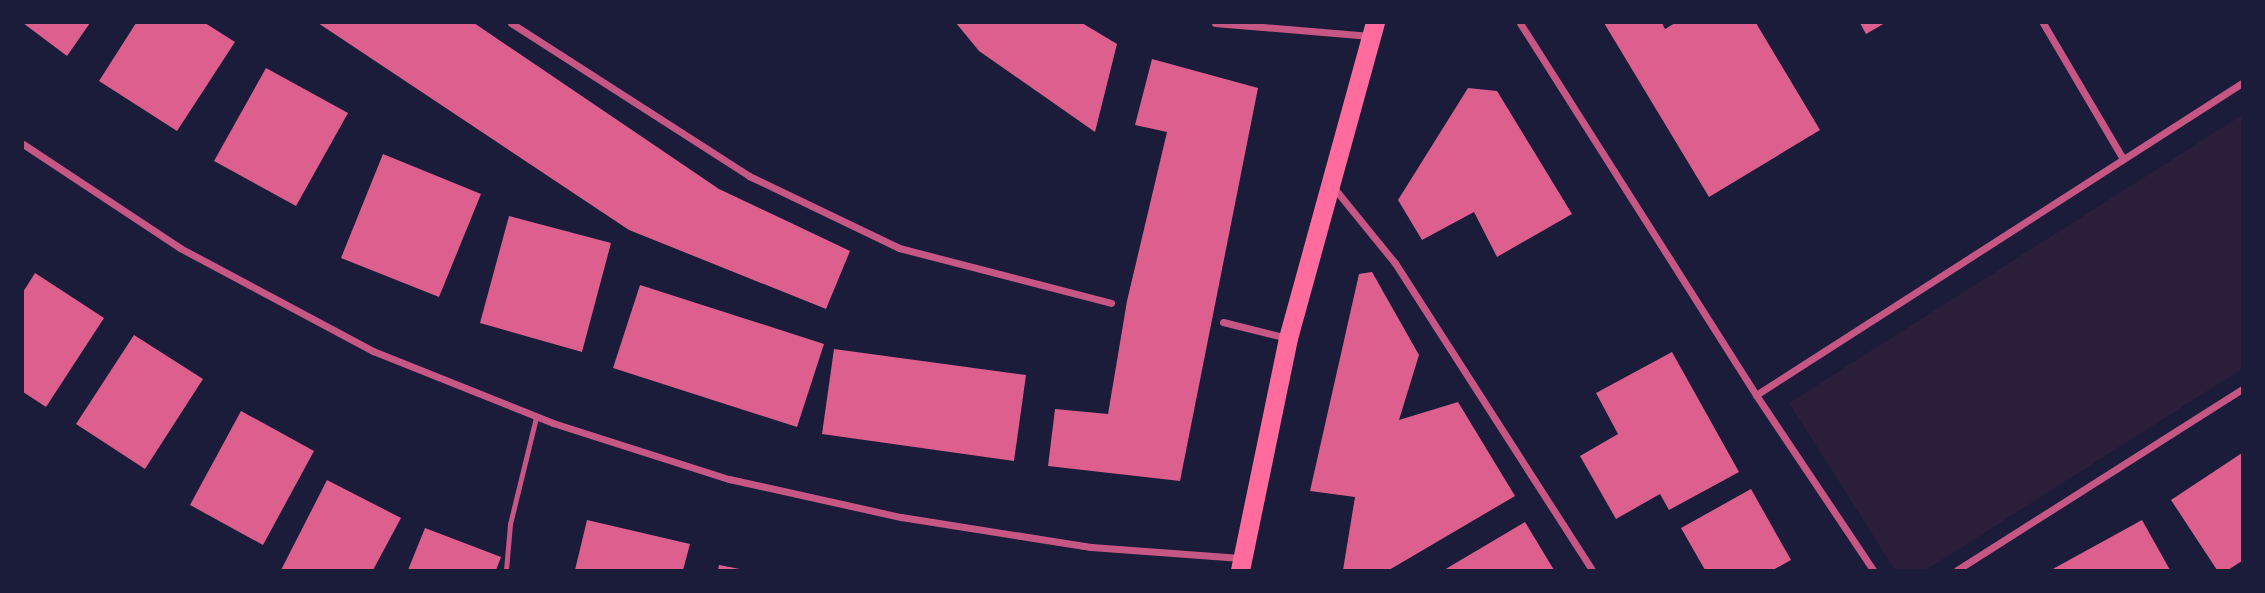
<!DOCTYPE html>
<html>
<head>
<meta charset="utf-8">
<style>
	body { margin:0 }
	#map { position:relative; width:2265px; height:593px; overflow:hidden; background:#1b1b3a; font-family:"PT Serif",serif }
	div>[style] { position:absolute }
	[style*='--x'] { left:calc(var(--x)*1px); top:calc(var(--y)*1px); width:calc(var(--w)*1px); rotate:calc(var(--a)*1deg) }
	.green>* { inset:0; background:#2a1e3b }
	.building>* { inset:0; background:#dd5f8e }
	.service>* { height:5px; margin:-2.5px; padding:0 2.5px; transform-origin:2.5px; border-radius:2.5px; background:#c65784 }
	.minor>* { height:7px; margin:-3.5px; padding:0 3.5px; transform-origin:3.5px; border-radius:3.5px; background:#c65784 }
	.trunk>* { height:19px; margin:-9.5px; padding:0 9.5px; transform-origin:9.5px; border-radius:9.5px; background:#ff6b9d }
	span { translate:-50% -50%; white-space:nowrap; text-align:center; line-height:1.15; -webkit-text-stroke:6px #1b1b3a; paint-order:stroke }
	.frame { position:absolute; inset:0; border:24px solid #1b1b3a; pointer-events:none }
</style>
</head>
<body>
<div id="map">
	<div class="green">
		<div style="clip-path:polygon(2242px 115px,2242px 369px,1926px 570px,1895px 570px,1789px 403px)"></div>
	</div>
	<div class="building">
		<div style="clip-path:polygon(23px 23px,90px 23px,67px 56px)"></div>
		<div style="clip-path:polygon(136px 23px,205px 23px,235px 42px,177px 131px,99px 81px)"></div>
		<div style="clip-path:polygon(318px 23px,474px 23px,719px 189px,850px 251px,826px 309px,629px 230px)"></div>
		<div style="clip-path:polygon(956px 23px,1082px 23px,1117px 44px,1095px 132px,979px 51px)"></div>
		<div style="clip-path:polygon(1604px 23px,1662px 23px,1665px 29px,1675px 23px,1756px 23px,1820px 130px,1709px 197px)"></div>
		<div style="clip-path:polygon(1860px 23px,1885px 23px,1866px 34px)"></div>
		<div style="clip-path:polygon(1152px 59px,1258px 88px,1180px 481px,1048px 466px,1055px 409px,1108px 414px,1127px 301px,1167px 132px,1135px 125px)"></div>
		<div style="clip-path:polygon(266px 68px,348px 113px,296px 206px,214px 161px)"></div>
		<div style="clip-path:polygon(1468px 88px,1497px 91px,1572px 214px,1497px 257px,1474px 212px,1422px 240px,1398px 200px)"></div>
		<div style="clip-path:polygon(383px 154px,481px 194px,439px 297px,341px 258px)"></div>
		<div style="clip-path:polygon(509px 216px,611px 243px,582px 352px,480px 323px)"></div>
		<div style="clip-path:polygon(1372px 272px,1419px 355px,1399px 420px,1458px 402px,1515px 496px,1389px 570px,1343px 570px,1355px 497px,1310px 491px,1359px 274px)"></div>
		<div style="clip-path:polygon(35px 273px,104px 318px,46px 407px,23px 392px,23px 292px)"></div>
		<div style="clip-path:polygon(640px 285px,824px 344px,797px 427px,613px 368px)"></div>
		<div style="clip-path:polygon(134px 335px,203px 379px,145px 469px,76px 424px)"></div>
		<div style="clip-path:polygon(834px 349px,1026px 375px,1014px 461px,822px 434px)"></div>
		<div style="clip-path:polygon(1672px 352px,1739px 472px,1669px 510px,1660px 494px,1616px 519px,1580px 456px,1618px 434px,1596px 393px)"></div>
		<div style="clip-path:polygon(241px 411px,314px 451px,263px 545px,190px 505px)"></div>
		<div style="clip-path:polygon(2242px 453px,2242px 561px,2228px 570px,2217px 570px,2171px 500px)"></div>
		<div style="clip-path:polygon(327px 480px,401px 518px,373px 570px,281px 570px)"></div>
		<div style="clip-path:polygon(1751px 489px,1791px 560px,1773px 570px,1705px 570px,1681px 528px)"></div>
		<div style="clip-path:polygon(587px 520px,690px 544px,683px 570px,575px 570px)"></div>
		<div style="clip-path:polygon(2142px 520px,2170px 570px,2051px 570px)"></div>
		<div style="clip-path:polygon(1525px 522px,1554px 570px,1444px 570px)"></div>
		<div style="clip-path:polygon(425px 528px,501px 557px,496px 570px,408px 570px)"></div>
		<div style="clip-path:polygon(719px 565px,740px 569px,740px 570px,718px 570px)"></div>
	</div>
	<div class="service">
		<div style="--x:506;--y:570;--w:46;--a:-85"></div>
		<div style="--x:510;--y:524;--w:110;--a:-76.3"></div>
	</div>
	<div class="minor">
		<div style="--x:511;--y:23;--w:283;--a:32.7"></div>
		<div style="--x:749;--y:176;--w:166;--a:25.6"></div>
		<div style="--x:899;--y:248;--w:219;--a:14.5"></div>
		<div style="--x:1215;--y:23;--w:156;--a:4.8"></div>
		<div style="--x:1520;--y:23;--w:441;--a:57.6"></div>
		<div style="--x:1756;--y:395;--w:211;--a:56.2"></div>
		<div style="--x:2043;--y:23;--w:158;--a:59.5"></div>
		<div style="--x:23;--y:144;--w:188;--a:33.5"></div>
		<div style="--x:180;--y:248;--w:219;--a:28.1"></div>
		<div style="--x:373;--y:351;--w:194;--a:21.8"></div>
		<div style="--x:553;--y:423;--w:185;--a:17.7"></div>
		<div style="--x:729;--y:479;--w:176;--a:12.5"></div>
		<div style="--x:901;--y:517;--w:192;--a:9"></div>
		<div style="--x:1091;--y:547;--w:150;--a:4.2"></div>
		<div style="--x:1334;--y:188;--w:97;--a:50.9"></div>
		<div style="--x:1395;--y:263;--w:365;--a:57.3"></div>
		<div style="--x:1223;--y:322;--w:66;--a:14"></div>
		<div style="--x:1756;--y:395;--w:578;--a:-32.7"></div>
		<div style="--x:1957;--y:570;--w:338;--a:-32.4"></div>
	</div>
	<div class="trunk">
		<div style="--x:1240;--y:570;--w:237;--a:-78.3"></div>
		<div style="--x:1288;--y:338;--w:327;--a:-74.6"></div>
	</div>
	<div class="frame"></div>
</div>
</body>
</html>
